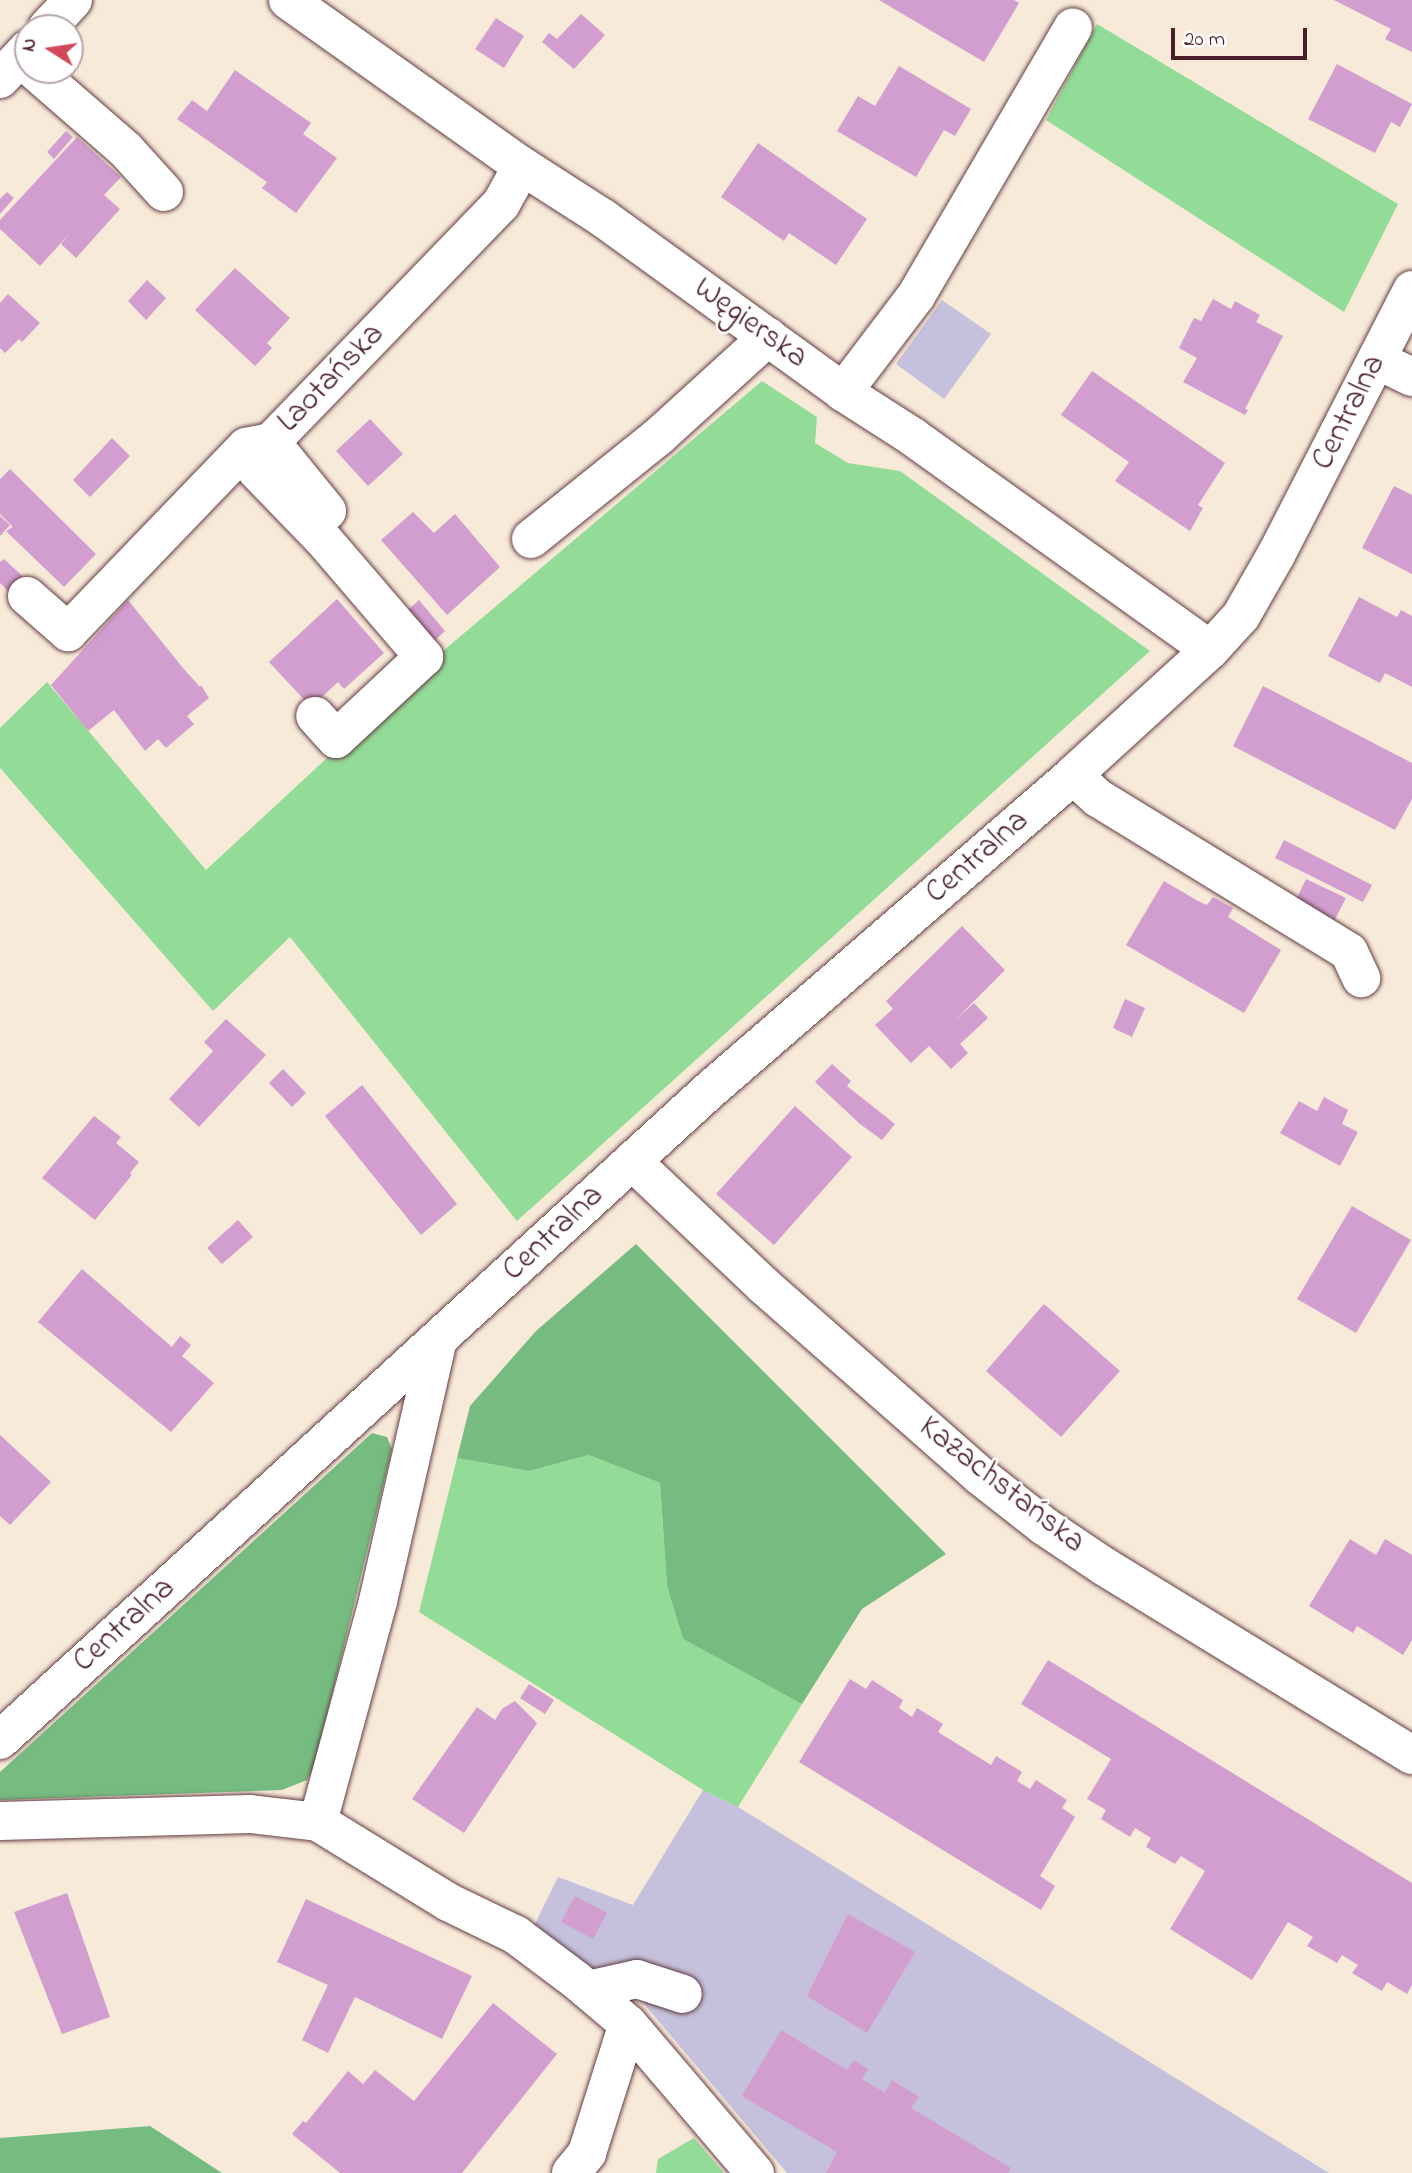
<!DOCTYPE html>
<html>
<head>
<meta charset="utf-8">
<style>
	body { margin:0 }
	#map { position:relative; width:1412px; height:2173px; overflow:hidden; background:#f8ead8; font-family:"Indie Flower",sans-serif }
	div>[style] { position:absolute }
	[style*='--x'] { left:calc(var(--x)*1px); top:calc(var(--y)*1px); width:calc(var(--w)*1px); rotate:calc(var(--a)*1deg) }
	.industrial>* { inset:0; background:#c5c0db }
	.green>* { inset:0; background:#93dc98 }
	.forest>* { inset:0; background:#76bc80 }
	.building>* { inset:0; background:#d29ecf }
	.roads { filter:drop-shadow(0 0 2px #643d45) drop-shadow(0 0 2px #643d45) }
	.minor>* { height:38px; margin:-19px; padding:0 19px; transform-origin:19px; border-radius:19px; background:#fff }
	span { translate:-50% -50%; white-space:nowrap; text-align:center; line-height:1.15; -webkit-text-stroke:5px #fff; paint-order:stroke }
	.street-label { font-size:32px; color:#4a1f2b }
	.north { position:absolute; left:14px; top:14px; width:70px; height:70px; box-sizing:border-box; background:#fff; border:2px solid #b7a5aa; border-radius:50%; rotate:282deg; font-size:19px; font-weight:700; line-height:28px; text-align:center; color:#4a1f2b }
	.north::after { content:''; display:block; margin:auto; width:24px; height:32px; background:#d1495b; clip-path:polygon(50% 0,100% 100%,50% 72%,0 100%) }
	.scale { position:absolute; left:1171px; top:28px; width:136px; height:32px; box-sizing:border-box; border:4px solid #4a1f2b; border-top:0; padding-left:9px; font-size:21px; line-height:24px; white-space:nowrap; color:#4a1f2b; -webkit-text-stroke:5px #fff; paint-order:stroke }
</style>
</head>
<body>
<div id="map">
	<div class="industrial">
		<div style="clip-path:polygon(942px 300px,991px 334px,944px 399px,896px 364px)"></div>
		<div style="clip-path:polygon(703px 1790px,738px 1807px,1329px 2173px,787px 2173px,640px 1999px,531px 1932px,558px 1877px,633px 1905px)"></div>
	</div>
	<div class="green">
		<div style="clip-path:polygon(1097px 24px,1398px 204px,1344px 312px,1046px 120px)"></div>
		<div style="clip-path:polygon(762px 381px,817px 417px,815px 443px,848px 463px,900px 471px,1150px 651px,517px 1221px,290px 937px,213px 1011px,0 768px,0 728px,47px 682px,206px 870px,436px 657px)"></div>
		<div style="clip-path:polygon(589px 1455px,660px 1483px,667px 1586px,683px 1639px,802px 1704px,738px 1807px,703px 1790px,419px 1612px,457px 1458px,529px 1471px)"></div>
		<div style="clip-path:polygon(694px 2138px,724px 2173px,656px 2173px,658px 2159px)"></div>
	</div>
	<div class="forest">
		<div style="clip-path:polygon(636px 1244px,946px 1554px,862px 1609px,802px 1704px,683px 1639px,667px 1586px,660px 1483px,589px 1455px,529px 1471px,457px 1458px,470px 1406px,536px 1331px)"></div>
		<div style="clip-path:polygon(372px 1433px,387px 1437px,392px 1449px,315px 1764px,307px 1780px,282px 1790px,0 1800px,0 1772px)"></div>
		<div style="clip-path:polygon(150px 2126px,222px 2173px,0 2173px,0 2138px)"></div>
	</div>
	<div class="building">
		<div style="clip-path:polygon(879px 0,1014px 0,1019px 3px,984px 62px)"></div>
		<div style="clip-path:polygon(1334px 0,1412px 0,1412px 52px,1385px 39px,1391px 29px)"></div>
		<div style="clip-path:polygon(581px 14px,605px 35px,574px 69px,542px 42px,549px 33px,557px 39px)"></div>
		<div style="clip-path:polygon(496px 18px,524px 36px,504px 68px,475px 49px)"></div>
		<div style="clip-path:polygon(1337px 64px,1412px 104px,1400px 127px,1391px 122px,1375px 153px,1308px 119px)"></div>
		<div style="clip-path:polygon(899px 66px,971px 109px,955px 136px,944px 130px,916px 177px,837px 131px,858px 96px,875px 106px)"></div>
		<div style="clip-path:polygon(235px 70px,311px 123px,303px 134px,337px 158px,296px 213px,262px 188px,267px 182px,177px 119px,192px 100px,207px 111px)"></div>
		<div style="clip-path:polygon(66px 131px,73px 137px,54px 159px,47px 152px)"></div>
		<div style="clip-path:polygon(77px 137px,121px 177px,104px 195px,120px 209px,76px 258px,61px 244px,70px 233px,40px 266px,0 229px,0 220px)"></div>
		<div style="clip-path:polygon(758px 143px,867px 219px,836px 265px,789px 233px,784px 241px,721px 197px)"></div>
		<div style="clip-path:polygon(7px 192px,14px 198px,0 214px,0 199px)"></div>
		<div style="clip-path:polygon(235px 268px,290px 318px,267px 343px,272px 348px,255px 366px,195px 310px)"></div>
		<div style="clip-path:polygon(147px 280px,166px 298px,146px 320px,128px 301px)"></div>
		<div style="clip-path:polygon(8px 294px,40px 323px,22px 342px,19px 339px,5px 353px,0 348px,0 303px)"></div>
		<div style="clip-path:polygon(1213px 299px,1231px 309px,1235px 301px,1260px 315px,1256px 322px,1283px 336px,1245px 409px,1248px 410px,1245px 415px,1183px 382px,1197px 358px,1179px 348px,1194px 318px,1201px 321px)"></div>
		<div style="clip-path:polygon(1092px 371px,1225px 463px,1198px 505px,1203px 508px,1190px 531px,1115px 481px,1129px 462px,1061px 415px)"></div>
		<div style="clip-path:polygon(370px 419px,403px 454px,368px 486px,336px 451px)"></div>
		<div style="clip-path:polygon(112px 438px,130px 456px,90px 497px,73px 480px)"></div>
		<div style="clip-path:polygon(10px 469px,96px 554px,64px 587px,6px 531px,13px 527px,0 514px,0 479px)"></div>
		<div style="clip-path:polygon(1394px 486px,1412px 495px,1412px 574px,1362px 548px)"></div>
		<div style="clip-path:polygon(413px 512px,434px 533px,455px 514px,500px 567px,447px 615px,381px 540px)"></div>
		<div style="clip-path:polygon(0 516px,10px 525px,0 536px)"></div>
		<div style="clip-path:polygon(4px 559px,31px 584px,16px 599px,0 583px,0 562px)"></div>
		<div style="clip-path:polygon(1359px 597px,1397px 617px,1401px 610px,1412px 616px,1412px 687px,1385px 673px,1380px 683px,1328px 656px)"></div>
		<div style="clip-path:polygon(337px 599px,384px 653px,344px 689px,338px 682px,311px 707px,269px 662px)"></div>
		<div style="clip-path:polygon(128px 600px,183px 668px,200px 687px,201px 685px,209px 698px,187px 716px,194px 724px,166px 748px,158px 739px,145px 751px,114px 710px,88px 731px,51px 685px)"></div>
		<div style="clip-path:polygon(419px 600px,445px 631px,430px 645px,403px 614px)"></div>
		<div style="clip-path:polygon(1263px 686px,1412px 763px,1412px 799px,1395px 830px,1233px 746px)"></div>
		<div style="clip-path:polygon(1284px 840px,1372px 885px,1363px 902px,1275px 858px)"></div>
		<div style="clip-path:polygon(1306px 879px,1346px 898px,1334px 921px,1295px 902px)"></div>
		<div style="clip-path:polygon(1164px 881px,1198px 901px,1207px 905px,1213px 897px,1233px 908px,1228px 917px,1281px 950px,1244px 1013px,1126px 945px)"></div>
		<div style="clip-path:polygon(962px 926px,1005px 970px,954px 1021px,974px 1003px,988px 1018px,960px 1044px,968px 1053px,951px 1069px,929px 1046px,911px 1063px,875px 1025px,893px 1009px,886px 1001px)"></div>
		<div style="clip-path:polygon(1125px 999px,1145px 1008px,1132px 1037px,1113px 1028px)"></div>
		<div style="clip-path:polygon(226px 1019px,266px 1055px,199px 1127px,169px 1099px,213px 1051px,204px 1042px)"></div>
		<div style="clip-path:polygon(832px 1064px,851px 1081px,847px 1086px,895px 1124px,882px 1140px,860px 1124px,815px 1082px)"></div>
		<div style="clip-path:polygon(283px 1069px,306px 1093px,292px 1107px,269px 1083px)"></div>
		<div style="clip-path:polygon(362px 1085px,457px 1204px,421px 1235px,325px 1116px)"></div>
		<div style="clip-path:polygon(1324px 1097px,1348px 1110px,1342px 1124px,1358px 1132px,1340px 1166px,1280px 1133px,1299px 1101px,1317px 1111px)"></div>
		<div style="clip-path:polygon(795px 1106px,852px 1157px,774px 1245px,716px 1194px)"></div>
		<div style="clip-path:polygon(94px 1116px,121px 1137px,116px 1143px,139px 1162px,130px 1173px,132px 1175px,95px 1220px,42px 1178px)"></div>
		<div style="clip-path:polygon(1352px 1206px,1411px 1240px,1356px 1333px,1297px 1299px)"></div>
		<div style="clip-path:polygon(238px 1220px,253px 1237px,222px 1264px,207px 1248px)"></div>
		<div style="clip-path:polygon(82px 1269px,172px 1347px,180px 1336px,191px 1345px,182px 1356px,214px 1383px,171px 1432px,38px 1322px)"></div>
		<div style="clip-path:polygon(1044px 1304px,1120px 1371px,1061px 1437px,986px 1371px)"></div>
		<div style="clip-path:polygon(0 1435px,51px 1482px,10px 1525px,0 1516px)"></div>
		<div style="clip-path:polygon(1350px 1539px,1376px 1555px,1385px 1539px,1412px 1555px,1412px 1640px,1403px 1655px,1357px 1626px,1353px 1633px,1309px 1606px)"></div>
		<div style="clip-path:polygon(1048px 1660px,1412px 1883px,1412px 1985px,1407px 1994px,1387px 1982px,1382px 1991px,1352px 1973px,1358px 1965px,1342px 1955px,1337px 1963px,1307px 1946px,1313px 1937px,1288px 1922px,1252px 1980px,1170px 1929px,1205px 1871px,1181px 1856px,1175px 1864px,1146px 1847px,1151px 1838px,1135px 1828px,1130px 1837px,1101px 1819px,1106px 1810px,1087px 1799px,1111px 1759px,1021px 1704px)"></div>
		<div style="clip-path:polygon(850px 1679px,866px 1689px,872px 1680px,903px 1700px,899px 1708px,912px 1717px,917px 1708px,943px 1724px,938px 1732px,991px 1765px,996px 1756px,1022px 1772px,1017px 1781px,1030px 1789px,1036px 1780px,1067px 1800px,1062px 1808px,1075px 1817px,1040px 1876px,1055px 1886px,1041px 1910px,799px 1762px)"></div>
		<div style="clip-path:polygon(529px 1684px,554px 1700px,545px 1714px,520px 1698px)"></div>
		<div style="clip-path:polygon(515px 1701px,537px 1723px,464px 1833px,412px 1799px,477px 1707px,495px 1720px,502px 1709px)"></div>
		<div style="clip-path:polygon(67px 1893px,110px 2017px,62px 2034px,14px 1912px)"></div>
		<div style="clip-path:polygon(575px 1896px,607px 1913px,593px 1939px,561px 1922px)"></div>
		<div style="clip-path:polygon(306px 1899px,472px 1976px,442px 2039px,355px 1997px,328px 2053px,302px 2040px,328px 1985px,277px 1962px)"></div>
		<div style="clip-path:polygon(848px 1914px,915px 1952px,867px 2033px,807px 1996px)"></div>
		<div style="clip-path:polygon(493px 2003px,557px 2054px,462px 2173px,340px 2173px,292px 2134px,303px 2121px,306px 2123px,348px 2071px,363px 2084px,375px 2070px,414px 2101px)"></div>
		<div style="clip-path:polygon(781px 2030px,847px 2070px,854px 2060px,868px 2069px,862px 2079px,885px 2093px,892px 2080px,919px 2097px,911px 2108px,1011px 2168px,1008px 2173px,826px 2173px,837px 2152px,742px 2096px)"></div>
	</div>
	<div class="roads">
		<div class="minor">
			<div style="--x:288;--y:0;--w:287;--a:35.4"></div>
			<div style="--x:522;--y:166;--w:96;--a:32.7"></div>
			<div style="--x:603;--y:218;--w:296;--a:35.9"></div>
			<div style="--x:843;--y:392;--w:83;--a:32.7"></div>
			<div style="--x:913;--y:437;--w:365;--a:35.6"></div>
			<div style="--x:47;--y:28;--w:38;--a:-47"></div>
			<div style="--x:34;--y:70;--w:121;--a:41"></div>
			<div style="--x:125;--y:149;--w:58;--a:47.8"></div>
			<div style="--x:0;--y:79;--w:41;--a:-47"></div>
			<div style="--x:1377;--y:360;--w:39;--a:26"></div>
			<div style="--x:843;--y:392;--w:121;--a:-52.8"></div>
			<div style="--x:916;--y:296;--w:311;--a:-59.7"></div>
			<div style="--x:271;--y:442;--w:89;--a:50.9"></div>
			<div style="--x:256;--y:470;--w:95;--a:45.9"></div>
			<div style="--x:322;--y:538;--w:157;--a:49.4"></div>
			<div style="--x:424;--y:657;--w:120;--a:137"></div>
			<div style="--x:336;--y:739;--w:31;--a:-132"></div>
			<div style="--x:531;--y:539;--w:163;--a:-38.8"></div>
			<div style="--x:658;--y:437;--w:149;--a:-42.3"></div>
			<div style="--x:27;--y:596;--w:55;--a:41.3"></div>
			<div style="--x:68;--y:632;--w:257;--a:-46.1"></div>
			<div style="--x:246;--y:447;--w:25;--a:-11"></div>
			<div style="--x:271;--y:442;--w:331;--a:-46"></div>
			<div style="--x:501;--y:204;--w:43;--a:-61.1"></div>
			<div style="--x:1073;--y:775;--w:34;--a:43"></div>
			<div style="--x:1098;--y:798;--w:294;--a:31.5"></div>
			<div style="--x:1349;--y:952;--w:29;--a:65"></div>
			<div style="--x:632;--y:1161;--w:180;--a:43.4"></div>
			<div style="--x:763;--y:1285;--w:288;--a:41.3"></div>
			<div style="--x:979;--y:1475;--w:83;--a:38.1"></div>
			<div style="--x:1044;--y:1526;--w:73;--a:33.9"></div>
			<div style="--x:1105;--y:1567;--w:360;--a:31.5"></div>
			<div style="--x:0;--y:1740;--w:964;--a:-42.48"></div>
			<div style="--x:711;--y:1089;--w:479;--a:-40.9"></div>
			<div style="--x:1073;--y:775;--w:185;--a:-42.4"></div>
			<div style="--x:1210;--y:650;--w:46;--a:-47.6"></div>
			<div style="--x:1241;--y:616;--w:70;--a:-60.2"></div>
			<div style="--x:1276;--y:555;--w:298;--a:-62.8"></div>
			<div style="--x:0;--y:1821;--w:250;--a:-1.6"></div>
			<div style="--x:250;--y:1814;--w:68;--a:6.7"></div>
			<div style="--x:318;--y:1822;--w:229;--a:-74.8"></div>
			<div style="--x:378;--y:1601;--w:265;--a:-77.1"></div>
			<div style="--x:318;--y:1822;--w:153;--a:31.6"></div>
			<div style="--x:448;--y:1902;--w:76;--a:25.9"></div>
			<div style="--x:516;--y:1935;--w:75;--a:36.9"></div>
			<div style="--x:576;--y:1980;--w:68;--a:40.2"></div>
			<div style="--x:628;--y:2024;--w:196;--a:49.6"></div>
			<div style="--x:588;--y:1990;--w:50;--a:-12.7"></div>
			<div style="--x:637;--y:1979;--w:48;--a:18.1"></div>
			<div style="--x:571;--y:2173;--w:26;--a:-51"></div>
			<div style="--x:587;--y:2153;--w:135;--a:-72.4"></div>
		</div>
	</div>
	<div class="street-label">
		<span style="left:750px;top:324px;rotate:36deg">Węgierska</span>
		<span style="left:332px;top:379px;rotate:-46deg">Laotańska</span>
		<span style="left:1350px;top:413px;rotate:-63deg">Centralna</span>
		<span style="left:978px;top:858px;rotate:-41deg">Centralna</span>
		<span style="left:554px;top:1234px;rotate:-43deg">Centralna</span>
		<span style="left:1001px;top:1486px;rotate:38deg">Kazachstańska</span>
		<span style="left:125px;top:1626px;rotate:-42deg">Centralna</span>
	</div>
	<div class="north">N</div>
	<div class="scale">20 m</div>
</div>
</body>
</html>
